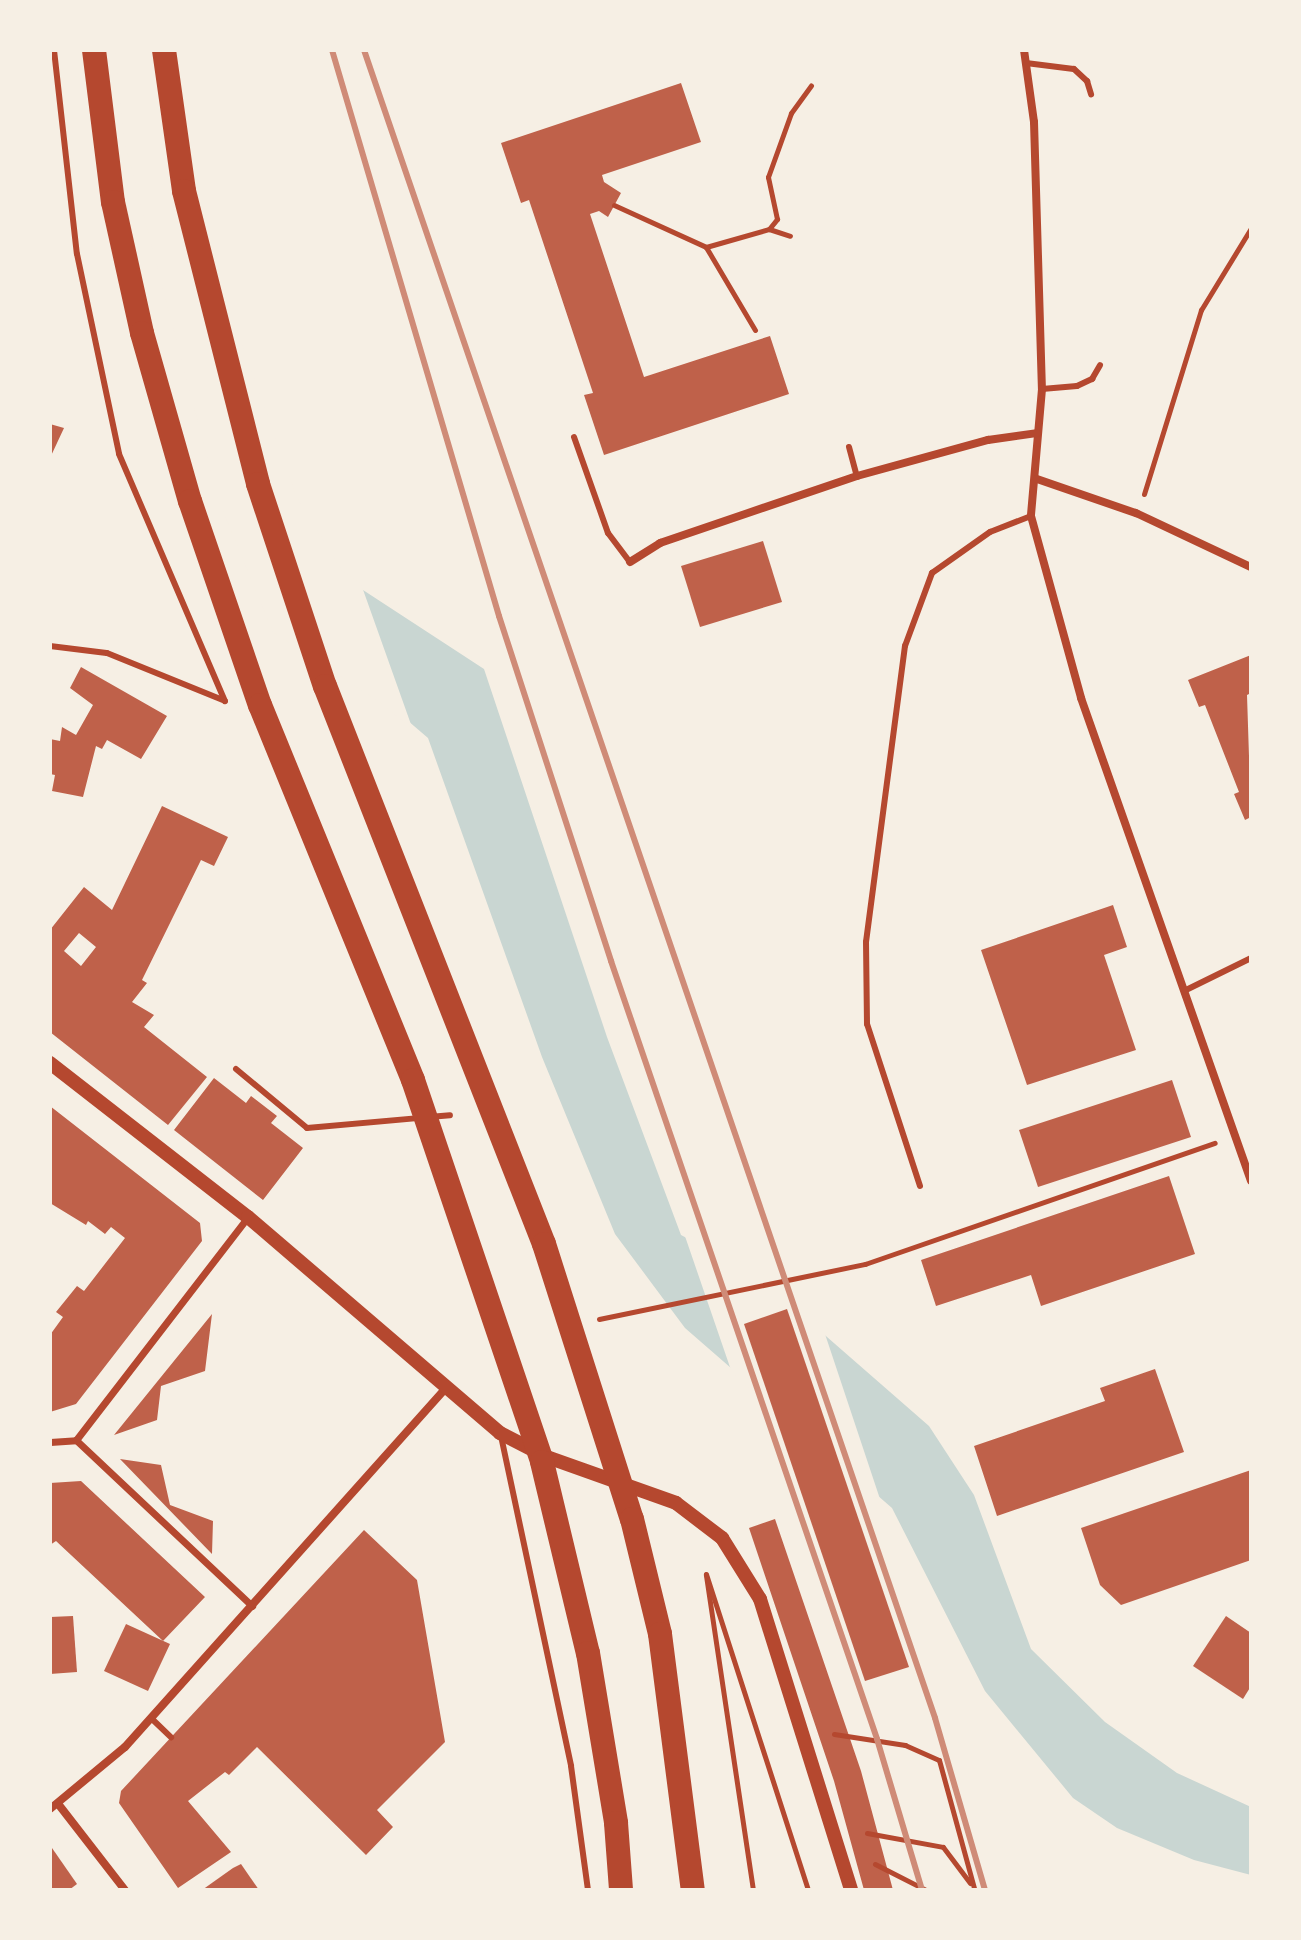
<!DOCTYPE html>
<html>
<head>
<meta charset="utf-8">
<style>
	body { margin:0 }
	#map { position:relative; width:1301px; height:1940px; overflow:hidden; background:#f6efe4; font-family:"Source Sans 3",sans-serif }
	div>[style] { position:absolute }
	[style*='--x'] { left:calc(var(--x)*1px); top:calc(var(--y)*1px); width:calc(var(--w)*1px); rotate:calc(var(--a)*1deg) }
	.water>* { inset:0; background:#c9d6d2 }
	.pier>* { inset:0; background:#f6efe4 }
	.building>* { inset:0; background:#bf614a }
	.path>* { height:5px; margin:-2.5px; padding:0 2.5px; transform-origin:2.5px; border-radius:2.5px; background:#b5482f }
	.service>* { height:6px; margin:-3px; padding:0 3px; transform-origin:3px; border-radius:3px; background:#b5482f }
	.pedestrian>* { height:7px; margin:-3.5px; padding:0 3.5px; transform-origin:3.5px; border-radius:3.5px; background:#b5482f }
	.minor>* { height:8px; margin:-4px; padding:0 4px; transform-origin:4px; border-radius:4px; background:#b5482f }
	.tertiary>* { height:14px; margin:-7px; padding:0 7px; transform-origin:7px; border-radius:7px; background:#b5482f }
	.motorway>* { height:24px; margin:-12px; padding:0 12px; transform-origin:12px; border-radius:12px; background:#b5482f }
	.rail>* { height:6px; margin:-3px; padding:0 3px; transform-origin:3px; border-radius:3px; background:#cf8b77 }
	span { translate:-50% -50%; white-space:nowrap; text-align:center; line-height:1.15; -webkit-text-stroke:6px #f6efe4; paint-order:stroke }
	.frame { position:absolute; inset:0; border:52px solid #f6efe4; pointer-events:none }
</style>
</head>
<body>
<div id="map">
	<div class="water">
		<div style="clip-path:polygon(162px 132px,294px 500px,340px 575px,484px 669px,607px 1037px,681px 1235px,791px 1293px,819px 1330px,929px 1426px,974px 1495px,1031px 1649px,1105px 1722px,1177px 1773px,1251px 1807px,1251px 1875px,1194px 1860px,1117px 1828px,1073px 1798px,985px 1691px,892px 1508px,685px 1328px,615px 1234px,542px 1057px,428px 738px,386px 702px,276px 631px)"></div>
	</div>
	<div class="pier">
		<div style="clip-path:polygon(115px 50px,157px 50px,166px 131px,297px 498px,343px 572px,361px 584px,413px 730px,384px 705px,273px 632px,218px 499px,124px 140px)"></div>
		<div style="clip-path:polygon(676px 1210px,684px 1232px,793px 1290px,823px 1328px,882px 1505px,732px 1373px)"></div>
	</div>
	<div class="building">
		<div style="clip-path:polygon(681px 83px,701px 142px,602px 175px,604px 182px,621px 193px,608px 217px,599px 211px,590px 214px,644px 377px,770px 336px,789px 394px,604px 455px,584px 395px,593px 393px,529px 200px,521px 203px,501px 143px)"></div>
		<div style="clip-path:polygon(50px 424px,64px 428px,50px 458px)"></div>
		<div style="clip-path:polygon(763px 541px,782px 602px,700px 627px,681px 566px)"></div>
		<div style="clip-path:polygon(1251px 655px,1251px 693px,1247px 695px,1251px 817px,1245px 820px,1234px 794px,1239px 792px,1205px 705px,1199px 707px,1188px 680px)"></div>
		<div style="clip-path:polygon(81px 667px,167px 716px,141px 759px,107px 740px,102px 749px,96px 746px,83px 797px,52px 791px,55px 775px,50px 774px,50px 739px,60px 741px,62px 727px,76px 735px,93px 705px,70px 688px)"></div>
		<div style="clip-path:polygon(evenodd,162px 806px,228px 837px,214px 866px,201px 860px,142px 980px,147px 983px,132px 1002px,154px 1015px,144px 1027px,207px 1077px,168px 1125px,50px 1032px,50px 930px,84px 887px,112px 910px,162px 806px,79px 933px,96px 947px,81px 966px,64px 951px,79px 933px)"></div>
		<div style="clip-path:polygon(1113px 905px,1127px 947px,1104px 955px,1136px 1050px,1027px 1085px,981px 950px)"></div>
		<div style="clip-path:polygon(214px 1078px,246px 1103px,251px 1096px,277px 1116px,271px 1123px,303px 1148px,263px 1200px,174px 1130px)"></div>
		<div style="clip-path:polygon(1172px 1080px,1191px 1137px,1038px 1187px,1019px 1130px)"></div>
		<div style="clip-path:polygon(50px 1106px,200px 1223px,202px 1241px,76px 1404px,50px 1412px,50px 1335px,63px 1317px,56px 1312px,77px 1286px,84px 1291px,125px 1238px,111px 1227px,105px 1234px,88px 1221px,86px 1225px,50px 1203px)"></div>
		<div style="clip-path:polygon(1169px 1176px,1195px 1254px,1041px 1306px,1031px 1275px,936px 1306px,921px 1260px)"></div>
		<div style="clip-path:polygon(787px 1309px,909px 1667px,865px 1681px,744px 1324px)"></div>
		<div style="clip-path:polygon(212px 1314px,205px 1371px,161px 1386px,157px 1420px,114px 1435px)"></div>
		<div style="clip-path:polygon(1155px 1369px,1184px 1452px,997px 1516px,974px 1446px,1105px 1401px,1100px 1388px)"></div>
		<div style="clip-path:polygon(120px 1459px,161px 1465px,170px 1505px,213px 1521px,212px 1554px)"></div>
		<div style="clip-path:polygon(1251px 1470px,1251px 1560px,1121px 1605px,1100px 1585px,1081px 1528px)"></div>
		<div style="clip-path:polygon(81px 1481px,205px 1597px,163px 1641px,56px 1541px,50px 1545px,50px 1483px)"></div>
		<div style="clip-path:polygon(775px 1519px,861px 1771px,893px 1890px,864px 1890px,834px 1781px,749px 1528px)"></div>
		<div style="clip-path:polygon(364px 1530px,417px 1580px,445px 1742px,377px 1810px,393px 1827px,366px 1855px,257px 1747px,229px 1775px,225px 1772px,188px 1801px,231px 1852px,178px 1888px,119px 1803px,121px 1791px)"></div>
		<div style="clip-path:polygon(73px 1616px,77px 1672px,50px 1674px,50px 1617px)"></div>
		<div style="clip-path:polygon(1226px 1616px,1251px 1633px,1251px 1686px,1243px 1699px,1193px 1666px)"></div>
		<div style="clip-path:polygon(126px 1624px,170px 1644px,148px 1691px,104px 1671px)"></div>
		<div style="clip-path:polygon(52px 1848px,77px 1884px,69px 1890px,50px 1890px)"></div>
		<div style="clip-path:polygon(241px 1864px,259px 1890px,202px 1890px,233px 1868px)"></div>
	</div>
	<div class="path">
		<div style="--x:614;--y:205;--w:101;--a:24.5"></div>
		<div style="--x:769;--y:229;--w:13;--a:-51"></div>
		<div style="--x:777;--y:219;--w:43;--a:-102.1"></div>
		<div style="--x:768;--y:177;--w:68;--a:-70.2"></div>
		<div style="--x:791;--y:113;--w:34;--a:-54"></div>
		<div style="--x:755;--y:330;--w:96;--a:-120.6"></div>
		<div style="--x:706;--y:247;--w:66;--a:-15.9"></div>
		<div style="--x:769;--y:229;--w:22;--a:18"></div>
		<div style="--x:1144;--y:494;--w:193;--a:-72.8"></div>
		<div style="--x:1201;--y:310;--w:96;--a:-58.6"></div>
		<div style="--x:599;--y:1319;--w:272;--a:-11.7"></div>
		<div style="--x:865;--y:1264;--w:370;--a:-19.1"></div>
		<div style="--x:834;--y:1734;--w:72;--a:8.8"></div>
		<div style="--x:905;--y:1745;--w:37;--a:24"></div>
		<div style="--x:939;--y:1760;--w:133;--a:74.7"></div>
		<div style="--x:867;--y:1833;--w:77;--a:10.4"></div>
		<div style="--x:943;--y:1847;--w:45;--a:53.1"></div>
		<div style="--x:875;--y:1864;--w:57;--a:27"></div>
		<div style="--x:753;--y:1890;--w:319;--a:-98.5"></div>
		<div style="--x:706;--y:1574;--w:332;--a:72.1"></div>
	</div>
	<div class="service">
		<div style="--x:54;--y:50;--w:205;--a:83.6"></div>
		<div style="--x:77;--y:254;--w:204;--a:78.1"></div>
		<div style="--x:119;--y:454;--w:269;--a:66.8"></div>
		<div style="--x:1026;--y:63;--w:48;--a:7.1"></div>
		<div style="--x:1074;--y:69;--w:18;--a:43"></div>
		<div style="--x:1087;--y:81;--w:14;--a:73"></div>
		<div style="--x:1042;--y:389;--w:35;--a:-5"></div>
		<div style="--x:1077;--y:386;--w:17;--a:-25"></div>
		<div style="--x:1092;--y:379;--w:16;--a:-60"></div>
		<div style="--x:574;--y:437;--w:102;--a:70.5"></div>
		<div style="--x:608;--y:533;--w:36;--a:53"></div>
		<div style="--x:849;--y:447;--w:30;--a:75"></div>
		<div style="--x:50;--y:646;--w:57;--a:7"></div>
		<div style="--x:107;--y:653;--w:127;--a:22.1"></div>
		<div style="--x:1186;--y:990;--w:72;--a:-26.2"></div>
		<div style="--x:236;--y:1069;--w:92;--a:39.7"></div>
		<div style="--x:307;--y:1128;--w:111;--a:-5.1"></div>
		<div style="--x:429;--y:1117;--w:21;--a:-5"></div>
		<div style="--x:920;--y:1186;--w:170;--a:-108.1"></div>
		<div style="--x:867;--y:1024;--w:82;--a:-90.7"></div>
		<div style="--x:866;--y:942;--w:299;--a:-82.5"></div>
		<div style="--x:905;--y:646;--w:78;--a:-69.7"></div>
		<div style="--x:932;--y:573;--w:71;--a:-35.3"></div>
		<div style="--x:990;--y:532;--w:44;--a:-21.3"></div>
		<div style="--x:501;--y:1436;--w:337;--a:78"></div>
		<div style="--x:571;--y:1766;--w:125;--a:82.2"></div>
		<div style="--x:151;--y:1718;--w:28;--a:44"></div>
	</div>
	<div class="pedestrian">
		<div style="--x:76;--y:1440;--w:242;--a:43.3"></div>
		<div style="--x:50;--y:1442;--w:26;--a:-4"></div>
		<div style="--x:76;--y:1440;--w:282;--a:-52.4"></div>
	</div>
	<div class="minor">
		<div style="--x:1024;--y:50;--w:73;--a:82.1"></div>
		<div style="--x:1034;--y:122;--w:267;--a:88.3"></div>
		<div style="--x:1042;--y:389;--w:127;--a:95"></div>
		<div style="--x:1031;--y:516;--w:189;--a:74.6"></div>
		<div style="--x:1081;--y:698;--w:512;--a:70.61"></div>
		<div style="--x:1037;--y:479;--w:105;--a:19"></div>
		<div style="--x:1136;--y:513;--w:127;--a:25.2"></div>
		<div style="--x:630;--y:562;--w:36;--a:-32"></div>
		<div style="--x:660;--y:543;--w:208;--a:-18.8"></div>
		<div style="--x:857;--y:476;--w:136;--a:-15.4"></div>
		<div style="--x:988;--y:440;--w:49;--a:-8.1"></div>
		<div style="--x:59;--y:1805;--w:108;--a:52.2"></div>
		<div style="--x:50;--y:1809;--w:97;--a:-39.6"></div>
		<div style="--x:125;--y:1747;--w:483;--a:-48.2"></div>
	</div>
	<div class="tertiary">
		<div style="--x:50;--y:1063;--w:251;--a:37.9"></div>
		<div style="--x:248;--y:1217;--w:332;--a:40.6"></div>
		<div style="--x:500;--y:1433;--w:53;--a:27.1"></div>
		<div style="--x:547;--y:1457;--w:137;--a:19.6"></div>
		<div style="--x:676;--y:1503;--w:58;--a:37.3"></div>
		<div style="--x:722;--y:1538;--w:72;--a:58.1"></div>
		<div style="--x:760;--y:1599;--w:305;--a:72.6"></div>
	</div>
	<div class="motorway">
		<div style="--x:94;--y:50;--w:153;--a:82.9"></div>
		<div style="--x:113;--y:202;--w:134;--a:77.5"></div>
		<div style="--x:142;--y:333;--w:175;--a:74.1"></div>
		<div style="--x:190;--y:501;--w:216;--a:71.1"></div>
		<div style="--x:260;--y:705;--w:405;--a:67.8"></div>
		<div style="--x:413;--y:1080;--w:403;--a:71.3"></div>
		<div style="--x:542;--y:1462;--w:196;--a:76.5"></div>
		<div style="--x:588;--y:1653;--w:172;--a:80.6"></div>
		<div style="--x:616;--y:1823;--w:67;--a:85.7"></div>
		<div style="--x:164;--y:50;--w:142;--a:81.9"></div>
		<div style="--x:184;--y:191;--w:302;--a:75.8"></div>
		<div style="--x:258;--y:484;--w:213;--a:71.7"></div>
		<div style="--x:325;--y:686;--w:599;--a:68.57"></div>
		<div style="--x:544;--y:1244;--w:289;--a:72.3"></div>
		<div style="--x:632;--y:1519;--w:118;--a:76.3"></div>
		<div style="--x:660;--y:1634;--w:258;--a:82.7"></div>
	</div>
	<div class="rail">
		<div style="--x:332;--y:50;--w:590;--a:73.56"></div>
		<div style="--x:499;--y:616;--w:363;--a:72"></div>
		<div style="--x:611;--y:961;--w:822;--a:71.12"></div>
		<div style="--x:877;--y:1739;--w:158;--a:73.4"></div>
		<div style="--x:364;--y:50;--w:1763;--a:71.1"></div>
		<div style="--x:935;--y:1718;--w:179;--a:73.8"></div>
	</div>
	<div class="frame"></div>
</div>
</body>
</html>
